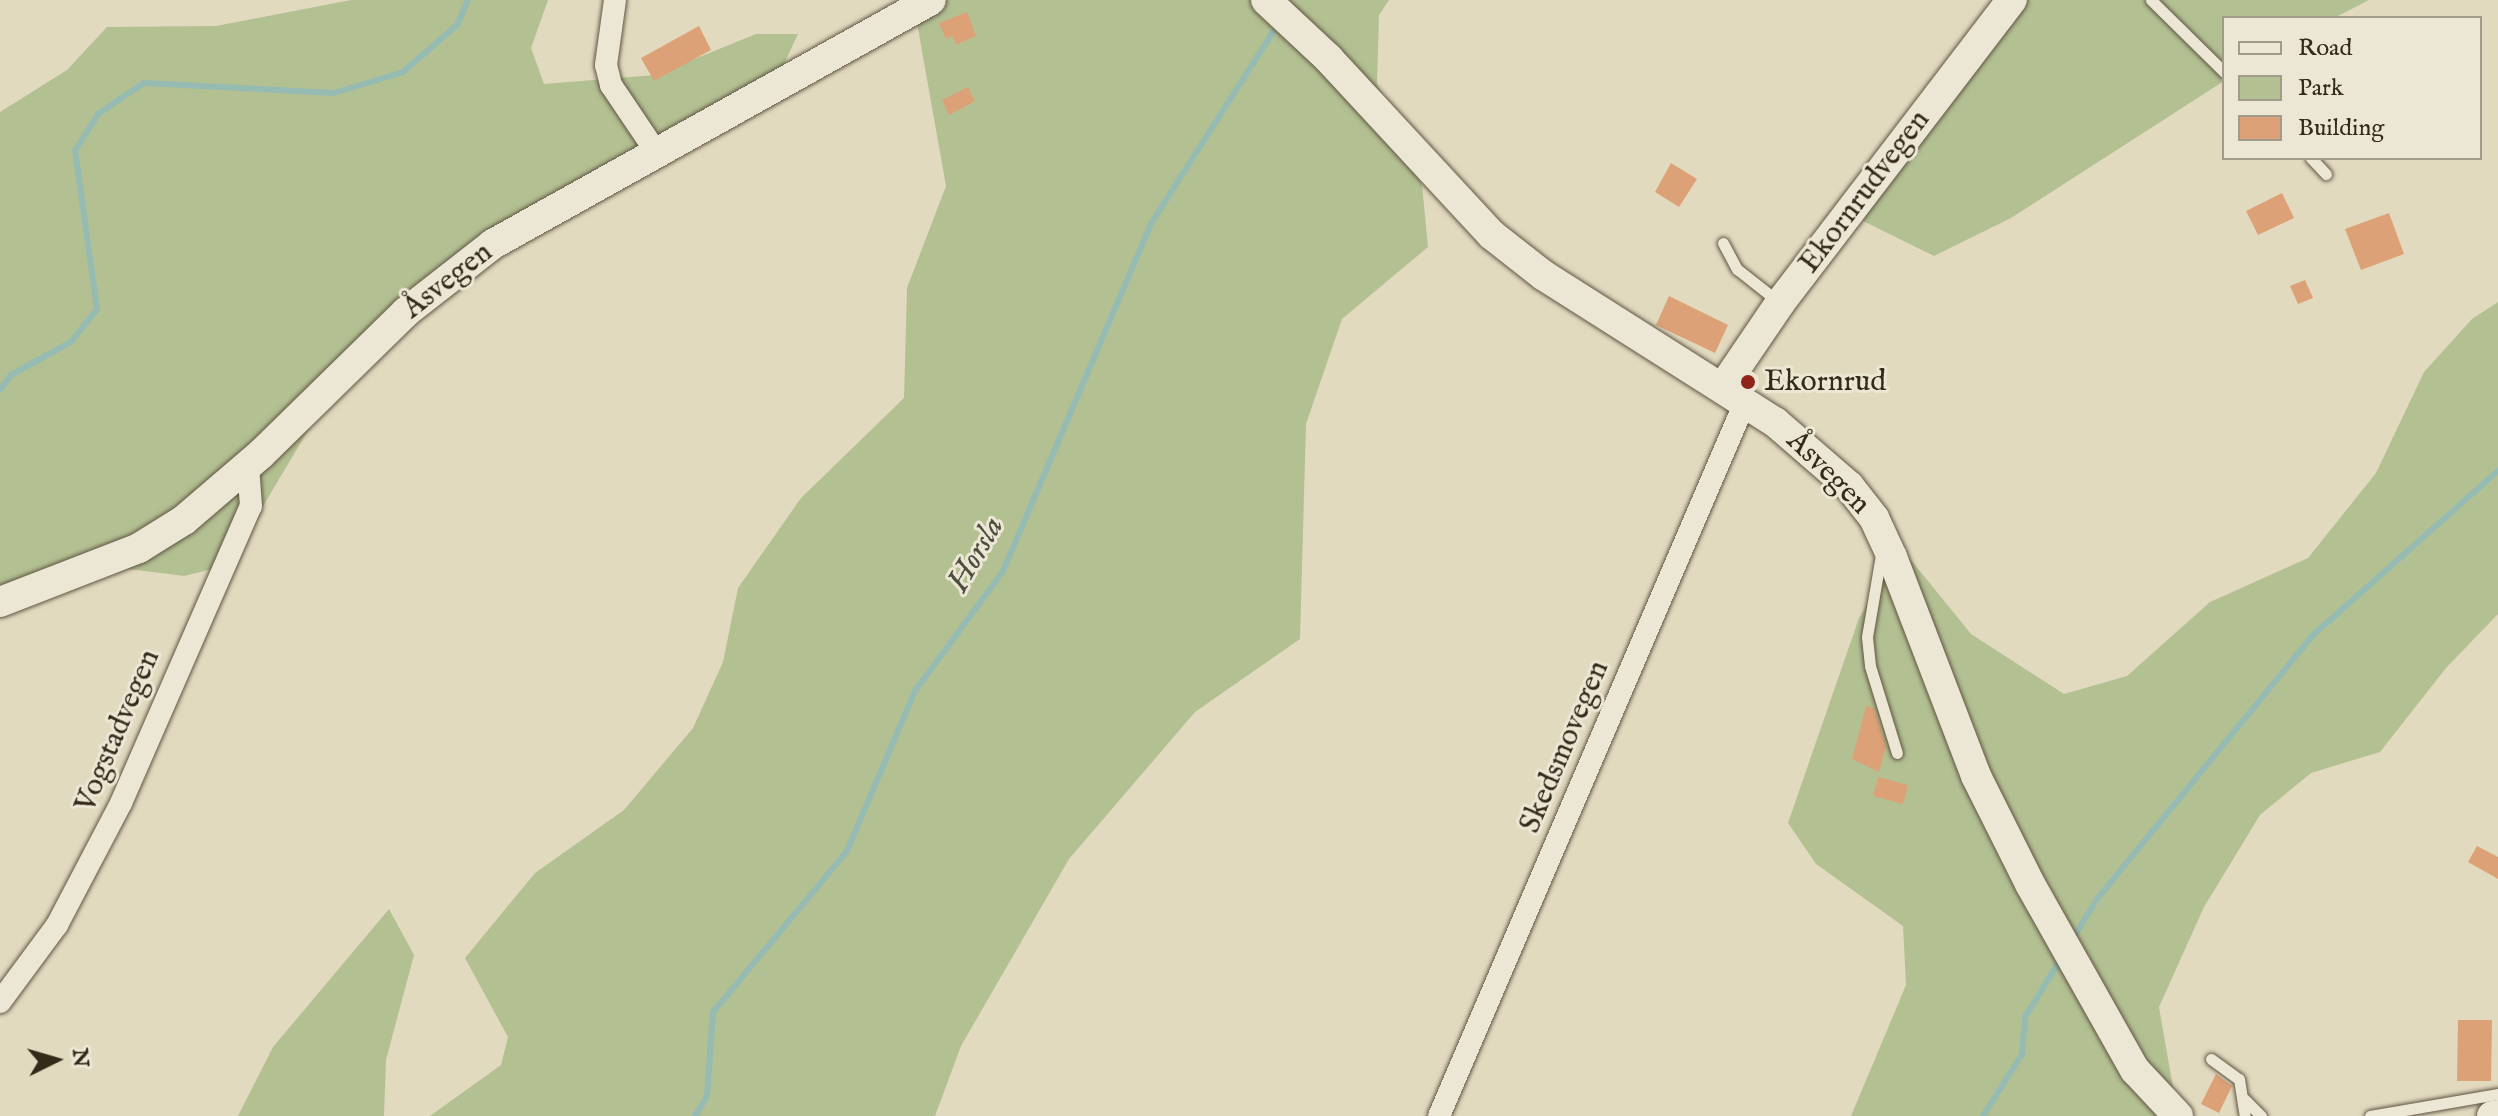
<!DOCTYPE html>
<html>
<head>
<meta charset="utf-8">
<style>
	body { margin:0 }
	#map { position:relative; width:2498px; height:1116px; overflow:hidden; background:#e2dabf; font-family:"IM FELL English",serif }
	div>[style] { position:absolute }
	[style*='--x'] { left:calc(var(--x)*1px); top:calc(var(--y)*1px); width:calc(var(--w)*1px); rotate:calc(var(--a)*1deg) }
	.green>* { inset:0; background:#b3c092 }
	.stream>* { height:6px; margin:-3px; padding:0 3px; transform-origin:3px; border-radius:3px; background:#95bbb2 }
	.building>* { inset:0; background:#dda178 }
	.roads { filter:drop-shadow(0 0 2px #605543) drop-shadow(0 0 2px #605543) }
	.lane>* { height:11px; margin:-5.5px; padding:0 5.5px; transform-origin:5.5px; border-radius:5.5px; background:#ece7d5 }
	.street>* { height:22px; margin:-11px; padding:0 11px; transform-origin:11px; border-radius:11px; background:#ece7d5 }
	.secondary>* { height:30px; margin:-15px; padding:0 15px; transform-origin:15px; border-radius:15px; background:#ece7d5 }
	.dots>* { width:22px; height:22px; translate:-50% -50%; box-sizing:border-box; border:4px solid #ece7d5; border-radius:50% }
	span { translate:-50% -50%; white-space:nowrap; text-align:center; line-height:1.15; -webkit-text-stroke:6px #ece7d5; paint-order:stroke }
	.street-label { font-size:30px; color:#35291a }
	.poi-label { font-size:30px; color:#35291a }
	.left { translate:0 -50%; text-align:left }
	.water-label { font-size:32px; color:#4d4e40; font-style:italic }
	.legend { position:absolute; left:2222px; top:16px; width:260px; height:144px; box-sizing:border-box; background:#ece7d5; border:2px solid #a39b8a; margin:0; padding:10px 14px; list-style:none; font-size:24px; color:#35291a }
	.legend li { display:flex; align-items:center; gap:16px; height:40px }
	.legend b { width:40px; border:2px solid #a39b8a }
	.north { position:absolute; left:16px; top:1020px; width:80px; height:80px; -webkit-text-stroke:6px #ece7d5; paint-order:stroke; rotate:85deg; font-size:22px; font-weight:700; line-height:32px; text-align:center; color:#35291a }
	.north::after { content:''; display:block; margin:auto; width:28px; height:36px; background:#35291a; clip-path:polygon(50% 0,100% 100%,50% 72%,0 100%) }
</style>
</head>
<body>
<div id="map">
	<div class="green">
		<div style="clip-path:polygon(351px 0,548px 0,531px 48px,544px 84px,655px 75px,756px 34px,798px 34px,778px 77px,591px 182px,338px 380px,228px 565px,184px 576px,105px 566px,0 591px,0 112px,67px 70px,107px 27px,216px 26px)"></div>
		<div style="clip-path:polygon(919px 0,1389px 0,1379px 15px,1377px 84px,1422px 185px,1428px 247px,1342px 319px,1306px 424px,1300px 639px,1195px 712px,1069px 859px,961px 1046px,935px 1116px,430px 1116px,501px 1065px,508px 1037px,465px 958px,535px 873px,624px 810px,693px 728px,723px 662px,738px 588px,801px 498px,904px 398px,907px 288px,946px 186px,914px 6px)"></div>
		<div style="clip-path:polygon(2001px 0,2369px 0,2334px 18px,2224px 18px,2224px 81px,2011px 218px,1934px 256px,1863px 221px,1916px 126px)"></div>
		<div style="clip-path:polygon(2498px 302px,2498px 614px,2446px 668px,2380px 752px,2311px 773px,2260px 815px,2204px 907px,2159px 1007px,2178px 1116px,1851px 1116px,1906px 985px,1903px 926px,1816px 864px,1788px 823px,1859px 618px,1902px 549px,1971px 634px,2064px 694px,2127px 676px,2210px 602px,2308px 558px,2376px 473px,2424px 372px,2472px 319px)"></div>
		<div style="clip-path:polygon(389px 909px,414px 955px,386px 1060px,384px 1116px,238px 1116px,273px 1047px)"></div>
	</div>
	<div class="stream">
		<div style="--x:0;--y:390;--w:19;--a:-54"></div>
		<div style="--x:11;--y:375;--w:68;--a:-28.8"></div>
		<div style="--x:71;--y:342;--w:42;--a:-51.8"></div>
		<div style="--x:97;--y:309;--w:160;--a:-97.9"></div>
		<div style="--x:75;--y:151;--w:44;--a:-58.1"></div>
		<div style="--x:98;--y:114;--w:55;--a:-34"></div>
		<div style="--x:144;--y:83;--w:190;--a:3"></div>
		<div style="--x:334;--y:93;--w:72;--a:-16.9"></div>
		<div style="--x:403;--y:72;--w:72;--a:-41"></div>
		<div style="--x:457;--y:25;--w:27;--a:-66"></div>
		<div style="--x:2072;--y:940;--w:48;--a:-58.6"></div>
		<div style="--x:2097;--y:899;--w:340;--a:-50.7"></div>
		<div style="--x:2312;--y:636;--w:249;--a:-41.6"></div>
		<div style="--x:695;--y:1116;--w:23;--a:-59"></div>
		<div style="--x:707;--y:1096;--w:84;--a:-85.9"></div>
		<div style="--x:713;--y:1012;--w:209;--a:-50.2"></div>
		<div style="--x:847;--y:851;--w:174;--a:-67"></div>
		<div style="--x:915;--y:691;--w:149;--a:-53.7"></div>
		<div style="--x:1003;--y:571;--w:379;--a:-66.9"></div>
		<div style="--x:1152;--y:222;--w:235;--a:-57.5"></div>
		<div style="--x:1983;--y:1116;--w:73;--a:-57.8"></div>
		<div style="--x:2022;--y:1054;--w:37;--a:-85"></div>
		<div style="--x:2025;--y:1017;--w:70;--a:-58.3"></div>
	</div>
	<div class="building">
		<div style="clip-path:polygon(967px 12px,976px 36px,956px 45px,953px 36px,946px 39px,939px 23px)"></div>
		<div style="clip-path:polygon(699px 26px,711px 50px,654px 81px,641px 58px)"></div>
		<div style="clip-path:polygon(968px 87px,975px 101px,949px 115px,942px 100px)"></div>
		<div style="clip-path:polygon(1671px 163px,1697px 179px,1679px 207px,1655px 192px)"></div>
		<div style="clip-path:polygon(2282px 193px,2294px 218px,2258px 235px,2246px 211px)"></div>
		<div style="clip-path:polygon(2389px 213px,2404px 254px,2361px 270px,2345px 229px)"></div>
		<div style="clip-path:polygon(2305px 280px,2313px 298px,2298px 304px,2290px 286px)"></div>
		<div style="clip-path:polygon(1669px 296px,1728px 325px,1715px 353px,1656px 325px)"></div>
		<div style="clip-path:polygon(1866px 706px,1874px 708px,1886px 746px,1879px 772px,1852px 759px)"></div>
		<div style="clip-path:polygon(1878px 777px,1908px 785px,1903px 804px,1873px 796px)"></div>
		<div style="clip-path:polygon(2477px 846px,2498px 857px,2498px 879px,2468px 862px)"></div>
		<div style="clip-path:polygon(2458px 1020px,2492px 1020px,2491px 1081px,2457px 1081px)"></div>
		<div style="clip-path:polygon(2216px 1074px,2232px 1086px,2219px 1113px,2201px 1104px)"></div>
	</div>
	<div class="roads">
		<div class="lane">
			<div style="--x:2151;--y:0;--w:103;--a:44.6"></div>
			<div style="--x:2311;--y:158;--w:22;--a:47"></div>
			<div style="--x:1723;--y:243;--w:30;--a:62"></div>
			<div style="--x:1737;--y:269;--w:55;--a:38.3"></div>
			<div style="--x:1882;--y:549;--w:89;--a:99.7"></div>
			<div style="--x:1867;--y:637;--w:29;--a:84"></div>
			<div style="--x:1870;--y:666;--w:91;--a:72.8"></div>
			<div style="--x:2211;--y:1059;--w:34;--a:36"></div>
			<div style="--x:2239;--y:1079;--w:37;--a:81"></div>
			<div style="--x:2244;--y:1099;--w:24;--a:45"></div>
			<div style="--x:2370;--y:1116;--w:130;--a:-9.8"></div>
		</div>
		<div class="street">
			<div style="--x:615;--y:0;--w:66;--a:97.9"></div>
			<div style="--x:606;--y:65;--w:21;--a:76"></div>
			<div style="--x:611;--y:85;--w:81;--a:56.1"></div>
			<div style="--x:0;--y:1002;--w:96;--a:-53.5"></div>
			<div style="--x:57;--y:925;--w:138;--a:-62.3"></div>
			<div style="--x:121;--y:803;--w:324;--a:-66.4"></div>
			<div style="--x:251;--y:506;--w:40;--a:-94.3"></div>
			<div style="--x:1439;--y:1116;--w:777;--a:-66.8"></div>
		</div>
		<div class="secondary">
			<div style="--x:1266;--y:0;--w:85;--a:43.1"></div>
			<div style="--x:1328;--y:58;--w:241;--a:47.2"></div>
			<div style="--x:1492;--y:235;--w:65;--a:38.1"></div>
			<div style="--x:1543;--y:275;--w:275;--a:32.4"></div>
			<div style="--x:1775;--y:422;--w:98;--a:40.9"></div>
			<div style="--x:1849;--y:486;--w:41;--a:52"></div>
			<div style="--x:1874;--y:518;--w:43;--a:65.2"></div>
			<div style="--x:1892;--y:557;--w:235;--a:69"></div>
			<div style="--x:1976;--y:776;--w:121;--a:63.4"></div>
			<div style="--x:2030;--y:884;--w:214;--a:60.6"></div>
			<div style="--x:2135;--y:1070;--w:63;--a:46.9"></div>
			<div style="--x:1723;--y:387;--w:102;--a:-55.8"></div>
			<div style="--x:1780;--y:303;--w:382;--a:-52.6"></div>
			<div style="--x:0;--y:602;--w:149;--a:-21.2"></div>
			<div style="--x:139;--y:548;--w:53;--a:-31.9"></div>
			<div style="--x:184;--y:520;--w:101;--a:-40.6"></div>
			<div style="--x:261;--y:454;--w:203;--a:-44.4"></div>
			<div style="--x:406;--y:312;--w:110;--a:-38"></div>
			<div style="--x:493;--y:244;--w:501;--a:-29.12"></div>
			<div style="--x:2492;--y:1116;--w:6;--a:-9"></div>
		</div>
	</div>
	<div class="dots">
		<div style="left:1748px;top:382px;background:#8f2418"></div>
	</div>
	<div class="street-label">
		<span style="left:1865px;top:192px;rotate:-53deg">Ekornrudvegen</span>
		<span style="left:448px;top:281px;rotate:-38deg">Åsvegen</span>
		<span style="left:1828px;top:473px;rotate:45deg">Åsvegen</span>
		<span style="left:118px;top:731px;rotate:-67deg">Vogstadvegen</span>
		<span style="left:1565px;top:747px;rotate:-67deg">Skedsmovegen</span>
	</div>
	<div class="poi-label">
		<span class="left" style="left:1764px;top:382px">Ekornrud</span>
	</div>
	<div class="water-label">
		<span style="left:977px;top:555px;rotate:-60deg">Horsla</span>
	</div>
	<ul class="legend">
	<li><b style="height:10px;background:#ece7d5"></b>Road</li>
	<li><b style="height:22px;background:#b3c092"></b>Park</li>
	<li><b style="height:22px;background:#dda178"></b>Building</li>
	</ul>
	<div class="north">N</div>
</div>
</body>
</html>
